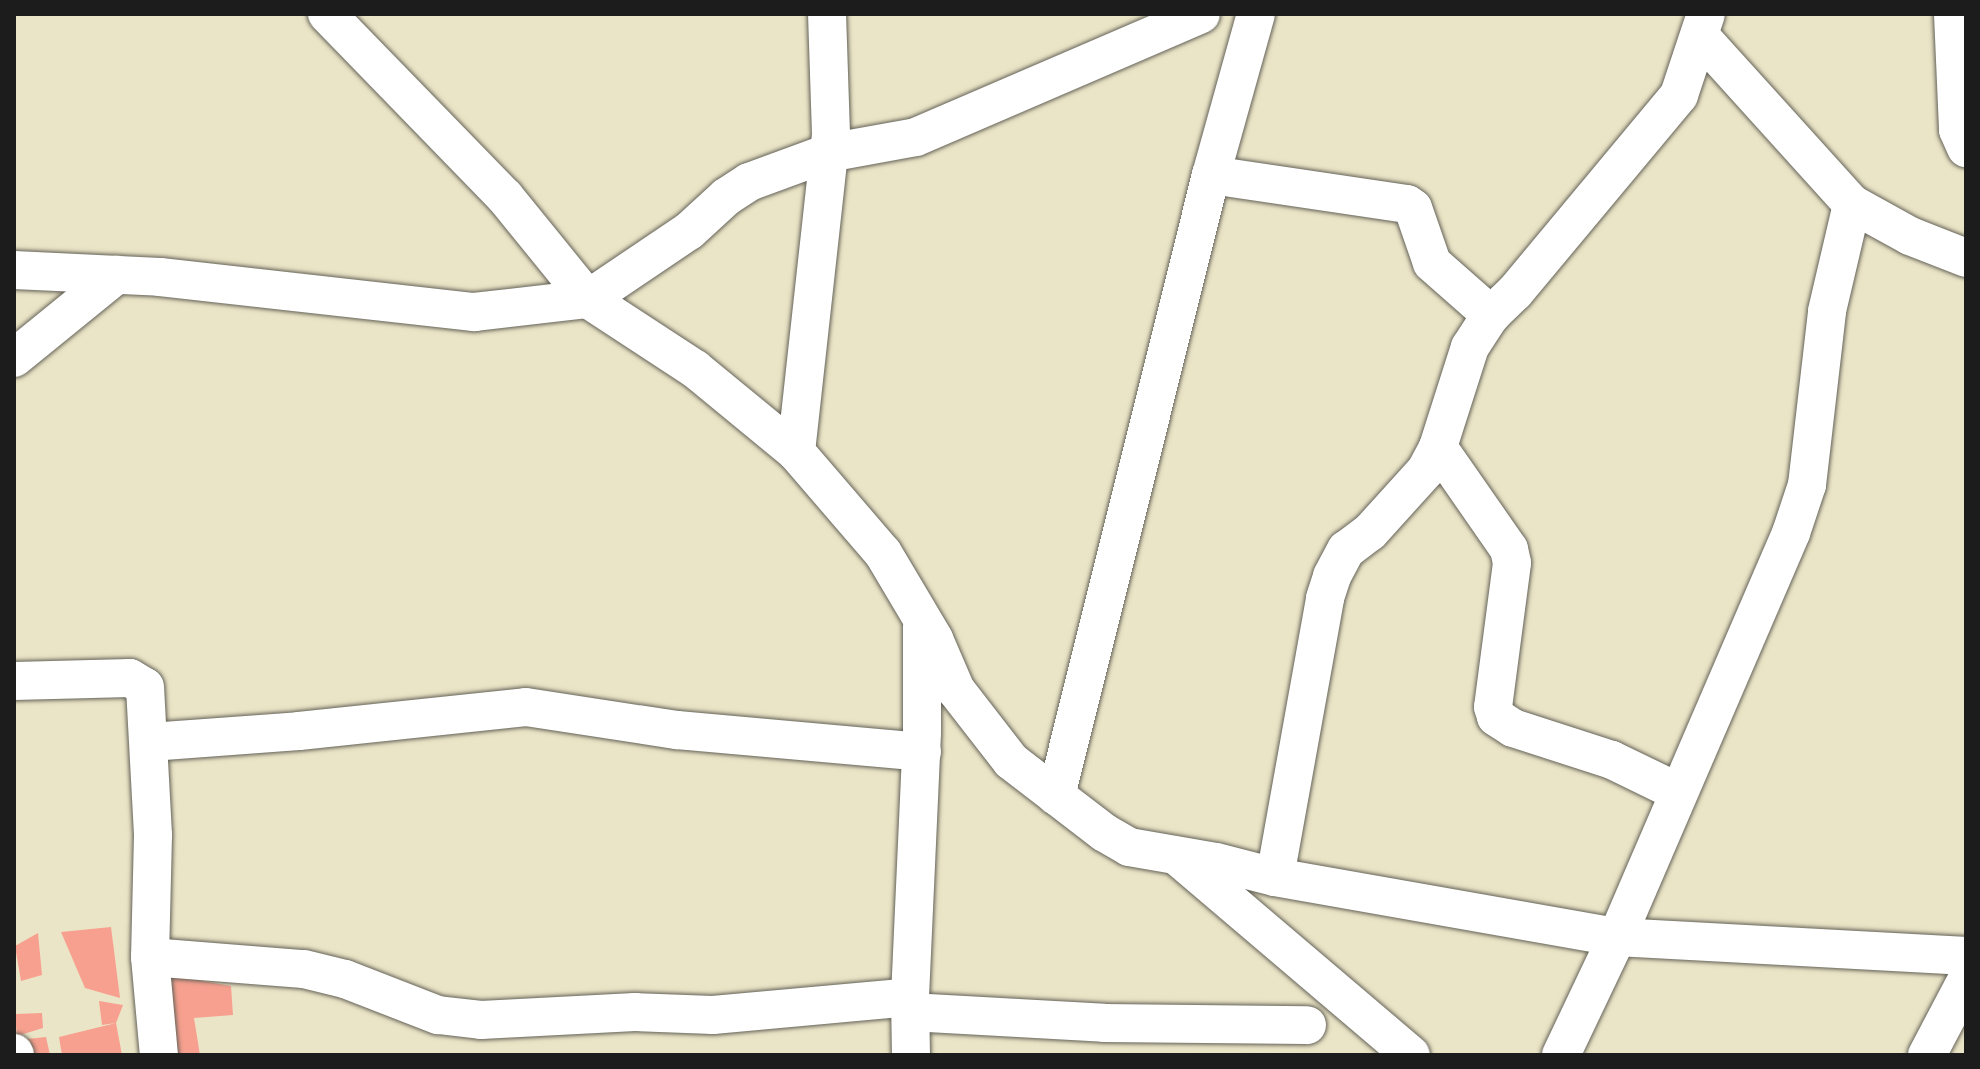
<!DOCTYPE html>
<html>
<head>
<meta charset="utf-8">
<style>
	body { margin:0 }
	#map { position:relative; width:1980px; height:1069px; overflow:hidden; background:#ebe5c7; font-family:Delius,sans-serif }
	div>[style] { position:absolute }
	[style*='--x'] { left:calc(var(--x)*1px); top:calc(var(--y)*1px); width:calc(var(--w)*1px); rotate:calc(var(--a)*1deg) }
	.building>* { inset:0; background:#f7a08f }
	.roads { filter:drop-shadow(0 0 2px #646258) drop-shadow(0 0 2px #646258) }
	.minor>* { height:38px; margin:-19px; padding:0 19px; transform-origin:19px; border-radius:19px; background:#fff }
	span { translate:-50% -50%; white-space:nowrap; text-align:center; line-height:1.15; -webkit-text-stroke:6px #f6f6f2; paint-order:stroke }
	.frame { position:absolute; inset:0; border:16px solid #1c1c1c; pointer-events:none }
</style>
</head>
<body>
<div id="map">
	<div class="building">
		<div style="clip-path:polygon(111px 927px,120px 998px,85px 988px,61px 932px)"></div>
		<div style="clip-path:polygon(38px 933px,42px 975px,21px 981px,15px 946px)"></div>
		<div style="clip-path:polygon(158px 973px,231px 986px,233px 1015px,194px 1018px,200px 1055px,169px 1055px)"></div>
		<div style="clip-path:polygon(99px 1001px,123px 1005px,116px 1023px,122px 1055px,62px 1055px,59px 1037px,116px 1023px,102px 1025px)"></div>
		<div style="clip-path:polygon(42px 1013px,43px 1028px,17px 1036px,15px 1014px)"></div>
		<div style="clip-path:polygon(46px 1037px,50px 1055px,22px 1055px,18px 1040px)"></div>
	</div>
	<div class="roads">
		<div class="minor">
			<div style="--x:327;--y:14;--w:255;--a:45.8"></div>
			<div style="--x:505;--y:197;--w:132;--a:50.9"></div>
			<div style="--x:588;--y:299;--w:128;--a:33.2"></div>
			<div style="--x:695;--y:369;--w:131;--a:39.4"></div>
			<div style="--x:796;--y:452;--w:133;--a:49.3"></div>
			<div style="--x:883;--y:553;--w:100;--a:59.3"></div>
			<div style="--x:934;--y:639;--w:56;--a:66.7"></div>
			<div style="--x:956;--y:690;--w:90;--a:52.2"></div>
			<div style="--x:1011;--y:761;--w:118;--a:37.5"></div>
			<div style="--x:1105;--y:833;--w:28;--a:30"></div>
			<div style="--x:1129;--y:847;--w:88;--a:9.8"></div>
			<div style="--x:1216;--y:862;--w:61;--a:14.3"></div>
			<div style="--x:1275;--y:877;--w:347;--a:10"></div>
			<div style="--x:1617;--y:937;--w:350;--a:3.1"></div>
			<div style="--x:1953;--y:14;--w:116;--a:87.5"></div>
			<div style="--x:1958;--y:130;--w:20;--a:66"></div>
			<div style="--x:1701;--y:37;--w:225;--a:47.9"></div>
			<div style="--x:1852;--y:204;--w:66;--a:28.9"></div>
			<div style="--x:1910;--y:236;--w:60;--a:21.4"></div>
			<div style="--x:1211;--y:175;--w:198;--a:8.4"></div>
			<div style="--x:1407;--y:204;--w:7;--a:34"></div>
			<div style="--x:1413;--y:208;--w:58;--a:70.9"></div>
			<div style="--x:1432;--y:263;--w:79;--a:41.4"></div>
			<div style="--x:14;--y:270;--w:146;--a:2.7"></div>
			<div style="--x:160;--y:277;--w:316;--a:6.4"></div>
			<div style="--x:474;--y:312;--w:115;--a:-6.5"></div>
			<div style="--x:588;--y:299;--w:122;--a:-34"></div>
			<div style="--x:689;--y:231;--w:50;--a:-42.6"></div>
			<div style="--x:726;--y:197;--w:27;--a:-33"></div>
			<div style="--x:749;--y:182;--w:84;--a:-20.2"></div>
			<div style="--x:828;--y:153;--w:89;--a:-10.3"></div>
			<div style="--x:916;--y:137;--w:310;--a:-23.3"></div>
			<div style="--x:14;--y:358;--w:132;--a:-39.1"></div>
			<div style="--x:1438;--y:447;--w:124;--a:55.2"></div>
			<div style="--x:1509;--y:549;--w:14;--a:78"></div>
			<div style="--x:1512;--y:563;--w:145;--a:97.5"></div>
			<div style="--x:1493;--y:707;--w:10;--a:73"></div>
			<div style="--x:1496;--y:717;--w:20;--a:33"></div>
			<div style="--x:1513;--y:728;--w:104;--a:17.9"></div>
			<div style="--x:1612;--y:760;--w:73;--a:25.9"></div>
			<div style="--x:796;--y:452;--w:320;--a:-83.7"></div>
			<div style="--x:831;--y:134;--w:120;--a:-91.9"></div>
			<div style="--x:14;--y:681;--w:116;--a:-1.5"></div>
			<div style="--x:130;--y:678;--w:17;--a:31"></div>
			<div style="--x:145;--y:687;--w:148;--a:86.9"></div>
			<div style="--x:153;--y:835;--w:122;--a:91.4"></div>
			<div style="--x:150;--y:957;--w:98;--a:84.8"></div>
			<div style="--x:150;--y:742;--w:149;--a:-4.2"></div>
			<div style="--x:299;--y:731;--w:228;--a:-6"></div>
			<div style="--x:526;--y:707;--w:153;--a:8.7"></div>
			<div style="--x:677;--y:730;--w:246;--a:5.1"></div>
			<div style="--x:1056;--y:796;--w:640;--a:-75.99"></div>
			<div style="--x:1211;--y:175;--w:167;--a:-74.4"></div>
			<div style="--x:1177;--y:856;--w:307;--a:40.4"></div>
			<div style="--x:1275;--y:877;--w:283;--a:-79.8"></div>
			<div style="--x:1325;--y:598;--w:23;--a:-72"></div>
			<div style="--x:1332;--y:576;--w:30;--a:-62"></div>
			<div style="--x:1346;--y:550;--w:30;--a:-37"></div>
			<div style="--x:1370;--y:532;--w:84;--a:-47.9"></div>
			<div style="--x:1426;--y:470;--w:26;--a:-62"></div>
			<div style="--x:1438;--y:447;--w:105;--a:-72.3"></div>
			<div style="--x:1470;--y:347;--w:38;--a:-57"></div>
			<div style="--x:1491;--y:315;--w:33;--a:-44"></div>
			<div style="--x:1515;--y:292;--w:256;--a:-50.2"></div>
			<div style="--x:1679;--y:95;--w:85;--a:-71.6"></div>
			<div style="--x:150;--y:957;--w:154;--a:4.5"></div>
			<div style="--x:304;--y:969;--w:42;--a:13.7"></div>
			<div style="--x:345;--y:979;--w:100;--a:21.2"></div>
			<div style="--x:438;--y:1015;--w:43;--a:6.6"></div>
			<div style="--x:481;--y:1020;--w:154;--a:-3"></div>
			<div style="--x:635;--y:1012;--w:78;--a:2.2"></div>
			<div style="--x:713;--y:1015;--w:198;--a:-5.2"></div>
			<div style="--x:910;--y:1012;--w:194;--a:3.2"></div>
			<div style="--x:1104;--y:1023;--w:203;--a:0.6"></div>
			<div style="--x:14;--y:1053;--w:2;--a:63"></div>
			<div style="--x:911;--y:1055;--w:58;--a:-91"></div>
			<div style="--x:910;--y:997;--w:265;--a:-87.4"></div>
			<div style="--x:922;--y:732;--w:106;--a:-90"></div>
			<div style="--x:1561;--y:1055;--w:131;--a:-64.6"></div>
			<div style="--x:1617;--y:937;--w:440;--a:-66.7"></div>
			<div style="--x:1791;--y:533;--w:51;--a:-71.6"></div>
			<div style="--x:1807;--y:485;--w:175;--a:-83.4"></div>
			<div style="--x:1827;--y:311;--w:110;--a:-76.8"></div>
			<div style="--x:1927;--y:1055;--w:84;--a:-62.2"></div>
		</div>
	</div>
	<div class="frame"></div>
</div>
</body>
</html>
